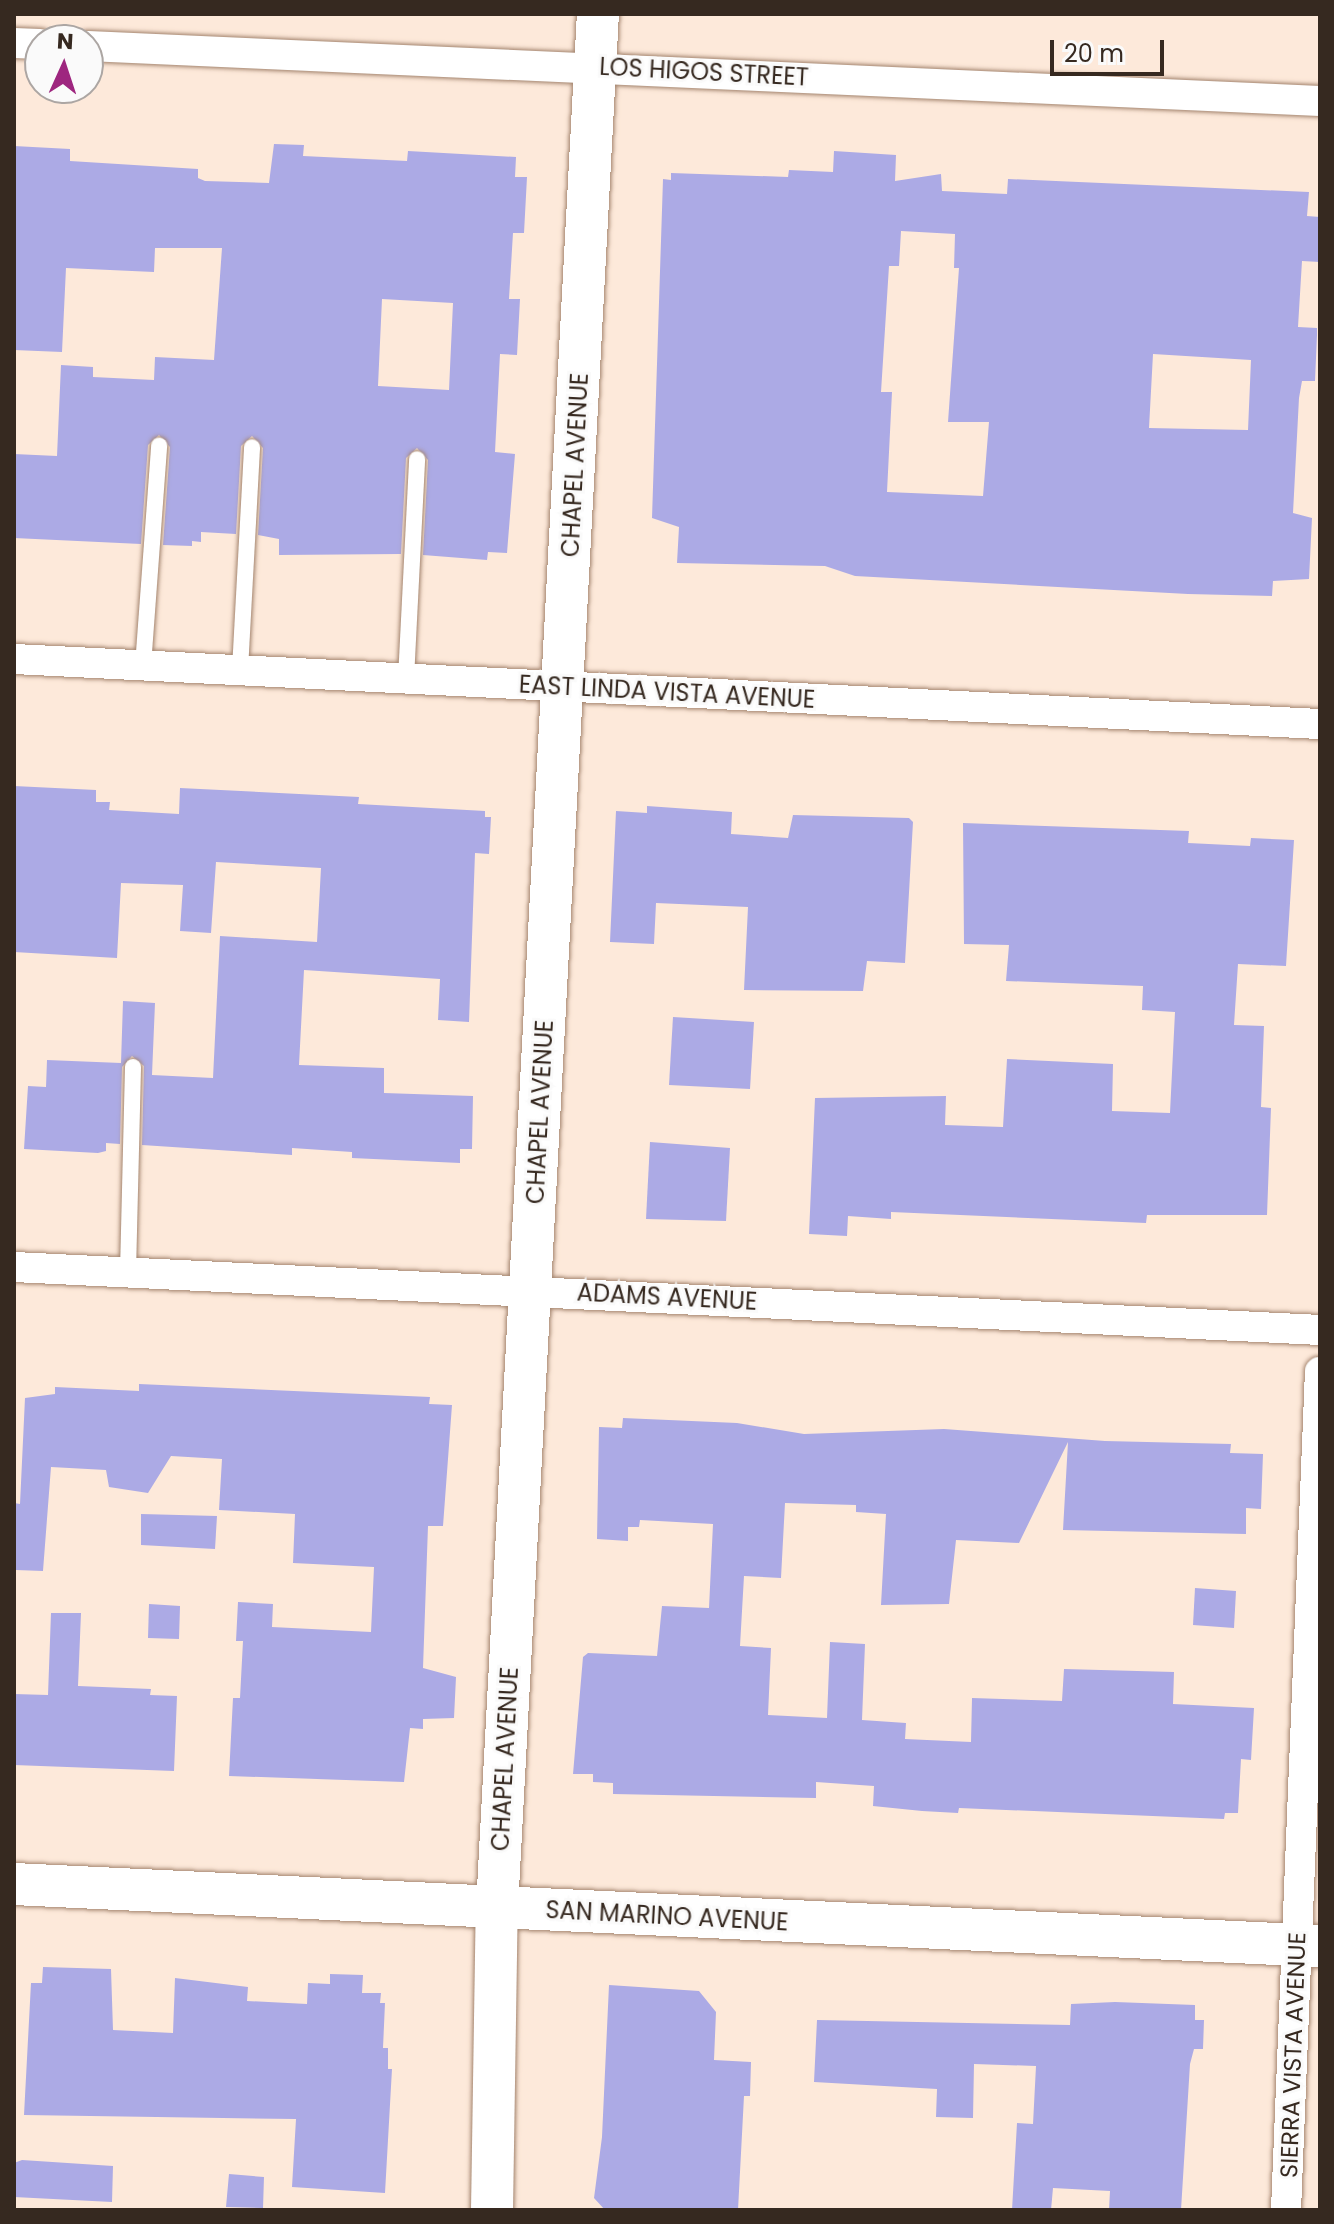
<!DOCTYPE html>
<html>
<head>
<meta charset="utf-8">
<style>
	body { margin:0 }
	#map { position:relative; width:1334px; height:2224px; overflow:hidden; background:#fde9da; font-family:Poppins,sans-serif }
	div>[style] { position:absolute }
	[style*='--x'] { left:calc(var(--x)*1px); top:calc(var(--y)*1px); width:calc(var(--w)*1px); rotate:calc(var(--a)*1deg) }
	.building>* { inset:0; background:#acaae5 }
	.roads { filter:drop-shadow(0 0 2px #a4856f) drop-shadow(0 0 2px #a4856f) }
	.lane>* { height:16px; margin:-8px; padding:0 8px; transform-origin:8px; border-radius:8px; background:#fff }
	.street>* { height:30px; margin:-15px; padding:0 15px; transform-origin:15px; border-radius:15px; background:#fff }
	.secondary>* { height:42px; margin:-21px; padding:0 21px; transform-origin:21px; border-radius:21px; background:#fff }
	span { translate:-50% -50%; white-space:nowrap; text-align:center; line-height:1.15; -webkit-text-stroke:6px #fafafa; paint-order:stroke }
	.street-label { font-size:24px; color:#362920 }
	.frame { position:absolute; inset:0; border:16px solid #362920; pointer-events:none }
	.north { position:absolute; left:24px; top:24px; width:80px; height:80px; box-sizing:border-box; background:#fafafa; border:2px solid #aca6a3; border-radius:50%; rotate:3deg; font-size:22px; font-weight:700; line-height:32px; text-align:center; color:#362920 }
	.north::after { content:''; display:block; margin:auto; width:28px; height:36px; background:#9e267f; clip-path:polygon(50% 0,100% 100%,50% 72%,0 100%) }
	.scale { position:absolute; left:1050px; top:40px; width:114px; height:36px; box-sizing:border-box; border:4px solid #362920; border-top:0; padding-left:10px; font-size:24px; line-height:28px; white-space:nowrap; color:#362920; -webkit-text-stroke:6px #fafafa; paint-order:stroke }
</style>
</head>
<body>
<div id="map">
	<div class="building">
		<div style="clip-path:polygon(evenodd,274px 144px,304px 145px,303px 156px,407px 161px,408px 151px,516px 157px,515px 177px,527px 177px,524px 233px,513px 233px,509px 299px,520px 299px,517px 355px,500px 354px,495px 452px,515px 454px,507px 553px,488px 552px,487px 560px,423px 555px,428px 460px,417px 448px,406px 458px,401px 554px,279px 555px,279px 539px,258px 535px,263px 448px,252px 436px,241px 446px,236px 534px,201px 532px,201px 542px,192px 541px,192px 546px,163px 545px,170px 447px,159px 435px,148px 445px,141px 544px,14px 538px,14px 454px,57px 456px,61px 365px,93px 367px,93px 377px,154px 380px,155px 357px,214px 360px,222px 248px,155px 248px,154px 272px,66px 268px,62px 352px,14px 350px,14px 146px,70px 149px,70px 161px,198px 169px,198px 178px,205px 181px,269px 183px,274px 144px,382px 299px,453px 303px,449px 390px,378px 386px,382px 299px)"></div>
		<div style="clip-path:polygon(evenodd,834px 151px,896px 155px,895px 181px,941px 174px,942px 191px,1007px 194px,1008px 179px,1309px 192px,1307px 216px,1320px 217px,1320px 262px,1302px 261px,1298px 327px,1317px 328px,1317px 335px,1315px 381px,1302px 381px,1299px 398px,1293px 513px,1312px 518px,1309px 579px,1273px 581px,1272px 596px,1188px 594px,855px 576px,825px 566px,677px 563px,679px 527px,652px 518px,663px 179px,671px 180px,671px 173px,788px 177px,789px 170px,833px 172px,834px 151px,901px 231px,955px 234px,954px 268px,959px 268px,948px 422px,989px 422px,983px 496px,887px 492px,892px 392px,881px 392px,889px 266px,899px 266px,901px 231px,834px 151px,1153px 354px,1251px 360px,1248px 430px,1149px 428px,1153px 354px)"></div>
		<div style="clip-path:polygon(14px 786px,96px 790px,96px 802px,110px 802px,109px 810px,179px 814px,180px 788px,359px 797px,358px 804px,485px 811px,485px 817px,491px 817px,489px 854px,475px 853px,469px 1022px,438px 1020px,440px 979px,304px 970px,299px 1065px,384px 1068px,384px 1093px,473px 1096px,472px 1149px,460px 1149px,460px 1163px,352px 1158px,352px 1152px,292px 1148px,292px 1155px,142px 1145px,144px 1066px,132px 1056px,122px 1067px,120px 1144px,106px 1143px,106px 1151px,98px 1153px,24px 1149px,28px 1086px,46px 1087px,47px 1060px,121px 1063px,123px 1001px,155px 1003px,152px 1075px,213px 1078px,220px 936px,317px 942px,321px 868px,216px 862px,211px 933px,180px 931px,183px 885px,121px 883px,117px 958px,14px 952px)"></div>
		<div style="clip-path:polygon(647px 806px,732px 812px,731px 834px,788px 838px,793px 815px,909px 818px,913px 822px,905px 963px,867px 961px,863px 991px,744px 990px,748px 907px,656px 903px,654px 944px,610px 942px,616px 811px,647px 813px)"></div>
		<div style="clip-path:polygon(963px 823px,1189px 831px,1188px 843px,1250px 846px,1251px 838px,1294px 840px,1286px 966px,1238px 964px,1234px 1025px,1264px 1026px,1261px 1107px,1271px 1108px,1267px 1215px,1147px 1215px,1146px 1223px,891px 1212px,891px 1219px,848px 1216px,847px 1236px,809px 1234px,815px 1098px,946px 1096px,945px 1125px,1003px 1127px,1007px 1059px,1113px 1064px,1112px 1111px,1170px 1113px,1175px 1012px,1142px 1010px,1143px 986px,1006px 981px,1009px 945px,964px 944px)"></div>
		<div style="clip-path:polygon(673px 1017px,754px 1022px,750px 1089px,669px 1085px)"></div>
		<div style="clip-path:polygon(650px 1142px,730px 1148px,726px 1221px,646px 1219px)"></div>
		<div style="clip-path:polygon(139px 1384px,430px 1397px,429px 1404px,452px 1405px,443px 1526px,428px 1526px,423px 1668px,456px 1677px,454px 1718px,423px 1719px,423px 1729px,410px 1728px,404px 1782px,229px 1776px,233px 1698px,240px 1698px,243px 1641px,236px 1641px,238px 1602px,273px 1604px,272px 1627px,371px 1632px,374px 1567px,293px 1563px,295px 1514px,219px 1510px,222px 1459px,171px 1456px,148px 1493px,109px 1487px,106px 1470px,51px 1467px,43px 1571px,16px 1570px,14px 1503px,20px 1504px,25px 1398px,55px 1394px,55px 1387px,139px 1391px)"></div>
		<div style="clip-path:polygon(623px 1418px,737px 1423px,804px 1434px,944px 1429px,1105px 1441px,1231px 1444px,1230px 1453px,1263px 1454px,1261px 1509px,1246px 1508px,1246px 1534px,1063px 1530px,1068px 1442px,1019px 1543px,956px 1540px,949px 1604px,881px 1605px,886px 1514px,856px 1512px,856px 1505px,785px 1503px,781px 1578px,744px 1576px,740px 1646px,771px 1648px,768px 1715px,827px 1718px,830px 1642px,865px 1644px,862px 1720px,906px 1723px,905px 1739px,971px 1742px,972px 1698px,1062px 1701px,1064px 1669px,1174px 1672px,1173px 1704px,1254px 1708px,1251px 1760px,1241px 1759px,1238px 1813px,1225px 1813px,1224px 1819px,959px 1808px,958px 1813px,922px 1811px,873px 1806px,874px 1786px,816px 1782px,816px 1798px,613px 1794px,613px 1783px,593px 1782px,593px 1774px,573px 1774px,583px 1657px,588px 1653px,657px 1656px,662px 1606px,709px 1608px,713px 1524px,640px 1520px,639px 1527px,628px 1527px,628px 1541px,597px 1539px,599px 1427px,622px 1428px)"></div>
		<div style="clip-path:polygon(141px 1514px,217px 1516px,215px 1549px,141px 1545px)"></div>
		<div style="clip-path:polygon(1195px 1588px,1236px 1591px,1234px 1628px,1193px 1625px)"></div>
		<div style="clip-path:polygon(149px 1604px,180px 1606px,179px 1639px,148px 1638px)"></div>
		<div style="clip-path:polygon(51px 1613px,81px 1613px,78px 1686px,151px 1689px,150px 1695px,177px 1696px,174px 1771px,14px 1765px,14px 1694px,48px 1695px)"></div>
		<div style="clip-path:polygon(43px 1967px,111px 1969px,113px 2030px,173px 2033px,175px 1978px,248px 1987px,247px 2001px,307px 2004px,308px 1983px,330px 1984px,330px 1974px,363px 1975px,362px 1993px,381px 1993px,380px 2003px,385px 2003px,383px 2048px,388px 2048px,388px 2069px,392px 2069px,385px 2193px,292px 2187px,296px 2119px,24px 2115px,31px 1983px,42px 1983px)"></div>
		<div style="clip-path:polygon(609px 1985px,699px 1991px,716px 2012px,714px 2060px,751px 2062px,750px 2096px,744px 2096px,738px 2210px,605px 2210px,594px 2198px,602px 2137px)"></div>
		<div style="clip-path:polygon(1115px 2002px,1195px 2005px,1195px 2020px,1204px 2020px,1203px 2049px,1194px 2049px,1190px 2064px,1181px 2210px,1109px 2210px,1110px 2191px,1053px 2188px,1051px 2210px,1012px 2210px,1017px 2123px,1033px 2124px,1036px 2066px,974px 2064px,973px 2118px,936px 2117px,937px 2089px,814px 2082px,817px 2020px,1070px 2025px,1071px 2004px)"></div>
		<div style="clip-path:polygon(22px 2160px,113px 2166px,112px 2202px,14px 2197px,14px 2163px)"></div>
		<div style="clip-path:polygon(229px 2174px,264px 2177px,263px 2208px,226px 2207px)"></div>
	</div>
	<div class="roads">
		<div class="lane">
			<div style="--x:143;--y:666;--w:221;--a:-85.8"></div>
			<div style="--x:240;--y:670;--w:223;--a:-86.9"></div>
			<div style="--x:406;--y:679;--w:220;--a:-87.1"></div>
			<div style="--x:128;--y:1272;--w:205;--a:-88.6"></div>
		</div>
		<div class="street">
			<div style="--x:14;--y:43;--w:26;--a:2"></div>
			<div style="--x:88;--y:46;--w:1233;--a:2.56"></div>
			<div style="--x:14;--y:659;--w:1308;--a:2.85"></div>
			<div style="--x:14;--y:1267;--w:1308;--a:2.76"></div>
			<div style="--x:1286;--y:2210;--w:839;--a:-87.68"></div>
		</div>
		<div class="secondary">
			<div style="--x:14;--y:1884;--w:1307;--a:2.72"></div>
			<div style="--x:492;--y:2210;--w:302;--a:-89.1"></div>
			<div style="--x:497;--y:1908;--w:1897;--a:-86.95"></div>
		</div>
	</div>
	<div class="street-label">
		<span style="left:704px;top:72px;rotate:3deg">LOS HIGOS STREET</span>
		<span style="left:575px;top:465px;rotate:-87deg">CHAPEL AVENUE</span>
		<span style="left:667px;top:692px;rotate:3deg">EAST LINDA VISTA AVENUE</span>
		<span style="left:540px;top:1112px;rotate:-87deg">CHAPEL AVENUE</span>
		<span style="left:667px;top:1297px;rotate:3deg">ADAMS AVENUE</span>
		<span style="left:505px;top:1759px;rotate:-87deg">CHAPEL AVENUE</span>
		<span style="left:667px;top:1916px;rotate:3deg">SAN MARINO AVENUE</span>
		<span style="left:1293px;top:2055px;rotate:-88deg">SIERRA VISTA AVENUE</span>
	</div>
	<div class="frame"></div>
	<div class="north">N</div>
	<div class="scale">20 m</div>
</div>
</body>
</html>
